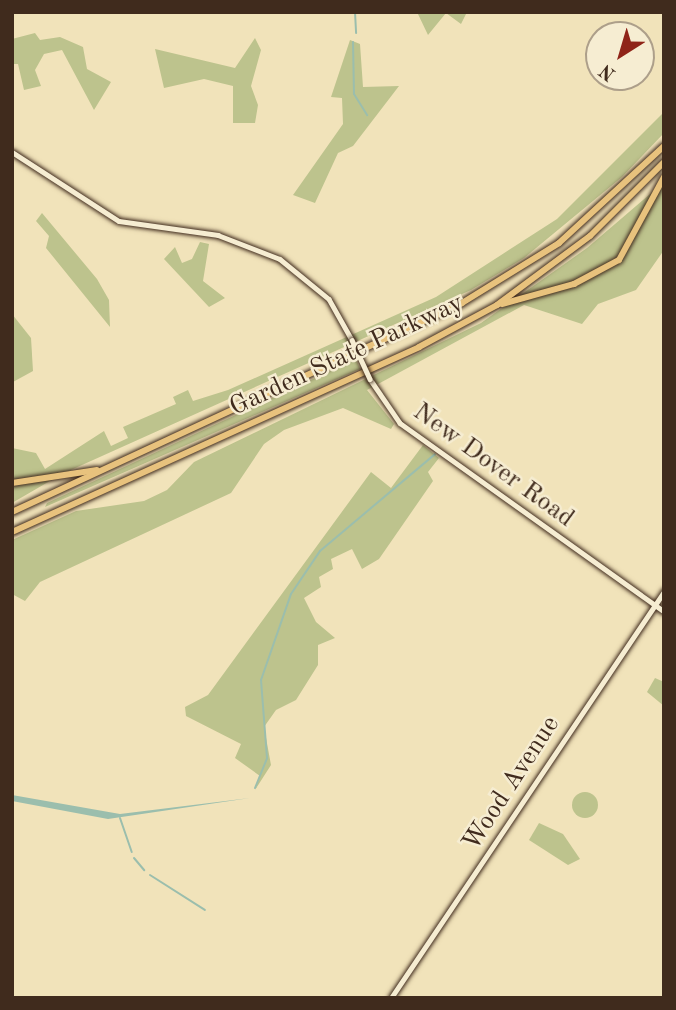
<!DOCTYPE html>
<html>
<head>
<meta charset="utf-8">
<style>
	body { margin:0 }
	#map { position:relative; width:676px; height:1010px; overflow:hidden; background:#f1e3ba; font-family:"Old Standard TT",serif }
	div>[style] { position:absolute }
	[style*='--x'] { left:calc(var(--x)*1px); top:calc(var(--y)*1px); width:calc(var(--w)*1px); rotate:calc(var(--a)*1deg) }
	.green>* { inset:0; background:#bdc38d }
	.round { border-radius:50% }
	.water>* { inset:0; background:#9bbead }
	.stream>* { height:2px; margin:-1px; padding:0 1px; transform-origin:1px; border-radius:1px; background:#9bbead }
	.roads { filter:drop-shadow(0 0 2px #402b1d) drop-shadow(0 0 2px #402b1d) }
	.secondary>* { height:4.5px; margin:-2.25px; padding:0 2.25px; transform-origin:2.25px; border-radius:2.25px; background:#f6edd2 }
	.highway>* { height:6px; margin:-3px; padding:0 3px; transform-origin:3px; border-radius:3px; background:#e8c27d }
	.bridges { filter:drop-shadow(0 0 2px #402b1d) drop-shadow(0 0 2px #402b1d) }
	.secondary-bridge>* { height:4.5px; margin:-2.25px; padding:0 2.25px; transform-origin:2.25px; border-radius:2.25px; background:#f6edd2 }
	span { translate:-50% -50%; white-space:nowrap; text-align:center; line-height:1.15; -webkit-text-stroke:5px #f6edd2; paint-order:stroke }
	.street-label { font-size:26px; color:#402b1d }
	.frame { position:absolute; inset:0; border:14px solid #402b1d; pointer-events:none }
	.north { position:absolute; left:585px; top:21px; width:70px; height:70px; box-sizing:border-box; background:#f6edd2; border:2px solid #ad9f8a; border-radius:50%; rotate:217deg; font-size:19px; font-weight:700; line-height:28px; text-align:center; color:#402b1d }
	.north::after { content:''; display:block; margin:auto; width:24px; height:32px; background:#8f2418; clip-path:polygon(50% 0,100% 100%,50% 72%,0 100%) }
</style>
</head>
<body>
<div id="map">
	<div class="green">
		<div style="clip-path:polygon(417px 12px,467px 12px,461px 24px,446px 13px,428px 35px)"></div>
		<div style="clip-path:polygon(35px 33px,40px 40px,60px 37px,83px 47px,87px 69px,111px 82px,94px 110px,62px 50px,44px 54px,35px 70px,41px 86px,24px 90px,18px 64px,12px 64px,12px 39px)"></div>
		<div style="clip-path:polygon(255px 38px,261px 50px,251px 86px,258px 105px,255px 123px,233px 123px,233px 86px,204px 79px,164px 88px,155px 49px,235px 68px)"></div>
		<div style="clip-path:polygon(350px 40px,360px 44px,363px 87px,399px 86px,353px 146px,338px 153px,315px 203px,293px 195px,343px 124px,342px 98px,331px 97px)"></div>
		<div style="clip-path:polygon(664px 112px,664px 133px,622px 177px,524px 258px,471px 290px,62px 474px,12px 503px,12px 448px,36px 453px,45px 469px,104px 431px,111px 446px,128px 438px,123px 427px,176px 404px,173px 397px,188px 390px,193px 401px,228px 390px,436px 297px,557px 219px)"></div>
		<div style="clip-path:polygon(664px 182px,664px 250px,636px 290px,598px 304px,582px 324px,524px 305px,367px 390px,394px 424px,391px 429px,343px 408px,284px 430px,264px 444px,231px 493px,40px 582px,25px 601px,12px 594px,12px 540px,76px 511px,144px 501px,167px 490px,194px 462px,481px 323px,587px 248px)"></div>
		<div style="clip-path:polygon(42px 213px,97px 279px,109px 300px,110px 327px,46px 248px,49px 236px,36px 221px)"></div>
		<div style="clip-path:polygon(200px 242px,209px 244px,203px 281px,225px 298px,209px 307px,164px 259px,175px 247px,182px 263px,192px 259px)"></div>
		<div style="clip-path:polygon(12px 314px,31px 338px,33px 371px,13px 382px)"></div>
		<div style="clip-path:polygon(356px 359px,360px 369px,45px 507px,47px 503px)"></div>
		<div style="clip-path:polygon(423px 445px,439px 458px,428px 472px,433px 481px,379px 559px,362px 569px,352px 549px,331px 559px,333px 569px,319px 577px,321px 587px,304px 598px,316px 622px,335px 638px,318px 645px,318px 665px,296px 700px,276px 710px,264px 727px,271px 765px,255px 790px,260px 776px,235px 758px,241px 744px,186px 716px,185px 707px,208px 695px,371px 472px,391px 488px)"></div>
		<div style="clip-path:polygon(655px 678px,664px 682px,664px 706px,647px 692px)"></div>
		<div class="round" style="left:572px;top:792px;width:26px;height:26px"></div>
		<div style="clip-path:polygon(539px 823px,563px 834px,580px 859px,568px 865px,529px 840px)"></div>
	</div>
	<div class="water">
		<div style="clip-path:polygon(12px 795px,120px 814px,250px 798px,108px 819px,12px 801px)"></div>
	</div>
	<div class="stream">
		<div style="--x:355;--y:12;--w:21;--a:87"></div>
		<div style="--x:353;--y:42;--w:52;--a:88.9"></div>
		<div style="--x:354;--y:94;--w:25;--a:58"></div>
		<div style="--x:255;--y:788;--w:32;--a:-68"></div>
		<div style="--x:267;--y:758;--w:78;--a:-94.4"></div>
		<div style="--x:261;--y:680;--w:91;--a:-70.8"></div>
		<div style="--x:291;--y:594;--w:52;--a:-56"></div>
		<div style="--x:320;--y:551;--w:150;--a:-40.1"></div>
		<div style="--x:120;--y:818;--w:36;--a:71"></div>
		<div style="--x:134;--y:858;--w:16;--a:50"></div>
		<div style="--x:150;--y:875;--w:65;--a:32.5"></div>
	</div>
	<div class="roads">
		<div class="secondary">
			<div style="--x:12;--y:152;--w:127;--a:32.8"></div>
			<div style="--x:119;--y:221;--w:100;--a:8"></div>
			<div style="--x:218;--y:235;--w:66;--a:21.2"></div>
			<div style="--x:280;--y:259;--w:63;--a:39.2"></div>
			<div style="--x:329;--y:299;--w:47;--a:60.7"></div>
			<div style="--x:370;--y:379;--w:53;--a:55.7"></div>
			<div style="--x:400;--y:423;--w:324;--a:35.5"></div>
			<div style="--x:391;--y:998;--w:490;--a:-56.1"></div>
		</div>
		<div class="highway">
			<div style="--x:502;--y:304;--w:75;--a:-15.5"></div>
			<div style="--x:574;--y:284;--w:51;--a:-28.1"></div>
			<div style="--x:619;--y:260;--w:94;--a:-61.5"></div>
			<div style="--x:12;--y:483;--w:86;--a:-8.7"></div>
			<div style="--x:12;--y:512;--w:496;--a:-24.9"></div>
			<div style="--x:462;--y:303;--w:114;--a:-31.7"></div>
			<div style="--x:559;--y:243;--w:143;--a:-42.7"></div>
			<div style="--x:12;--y:532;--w:447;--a:-24.4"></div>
			<div style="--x:419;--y:347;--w:89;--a:-28.3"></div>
			<div style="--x:497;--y:305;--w:116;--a:-36.6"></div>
			<div style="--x:590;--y:236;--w:105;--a:-45"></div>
		</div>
	</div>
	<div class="bridges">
		<div class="secondary-bridge">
			<div style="--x:352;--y:340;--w:43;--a:65.2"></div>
		</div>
	</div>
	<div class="street-label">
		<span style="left:347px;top:356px;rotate:-25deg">Garden State Parkway</span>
		<span style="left:493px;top:466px;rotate:36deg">New Dover Road</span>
		<span style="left:512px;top:784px;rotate:-57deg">Wood Avenue</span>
	</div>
	<div class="frame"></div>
	<div class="north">N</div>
</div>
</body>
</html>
